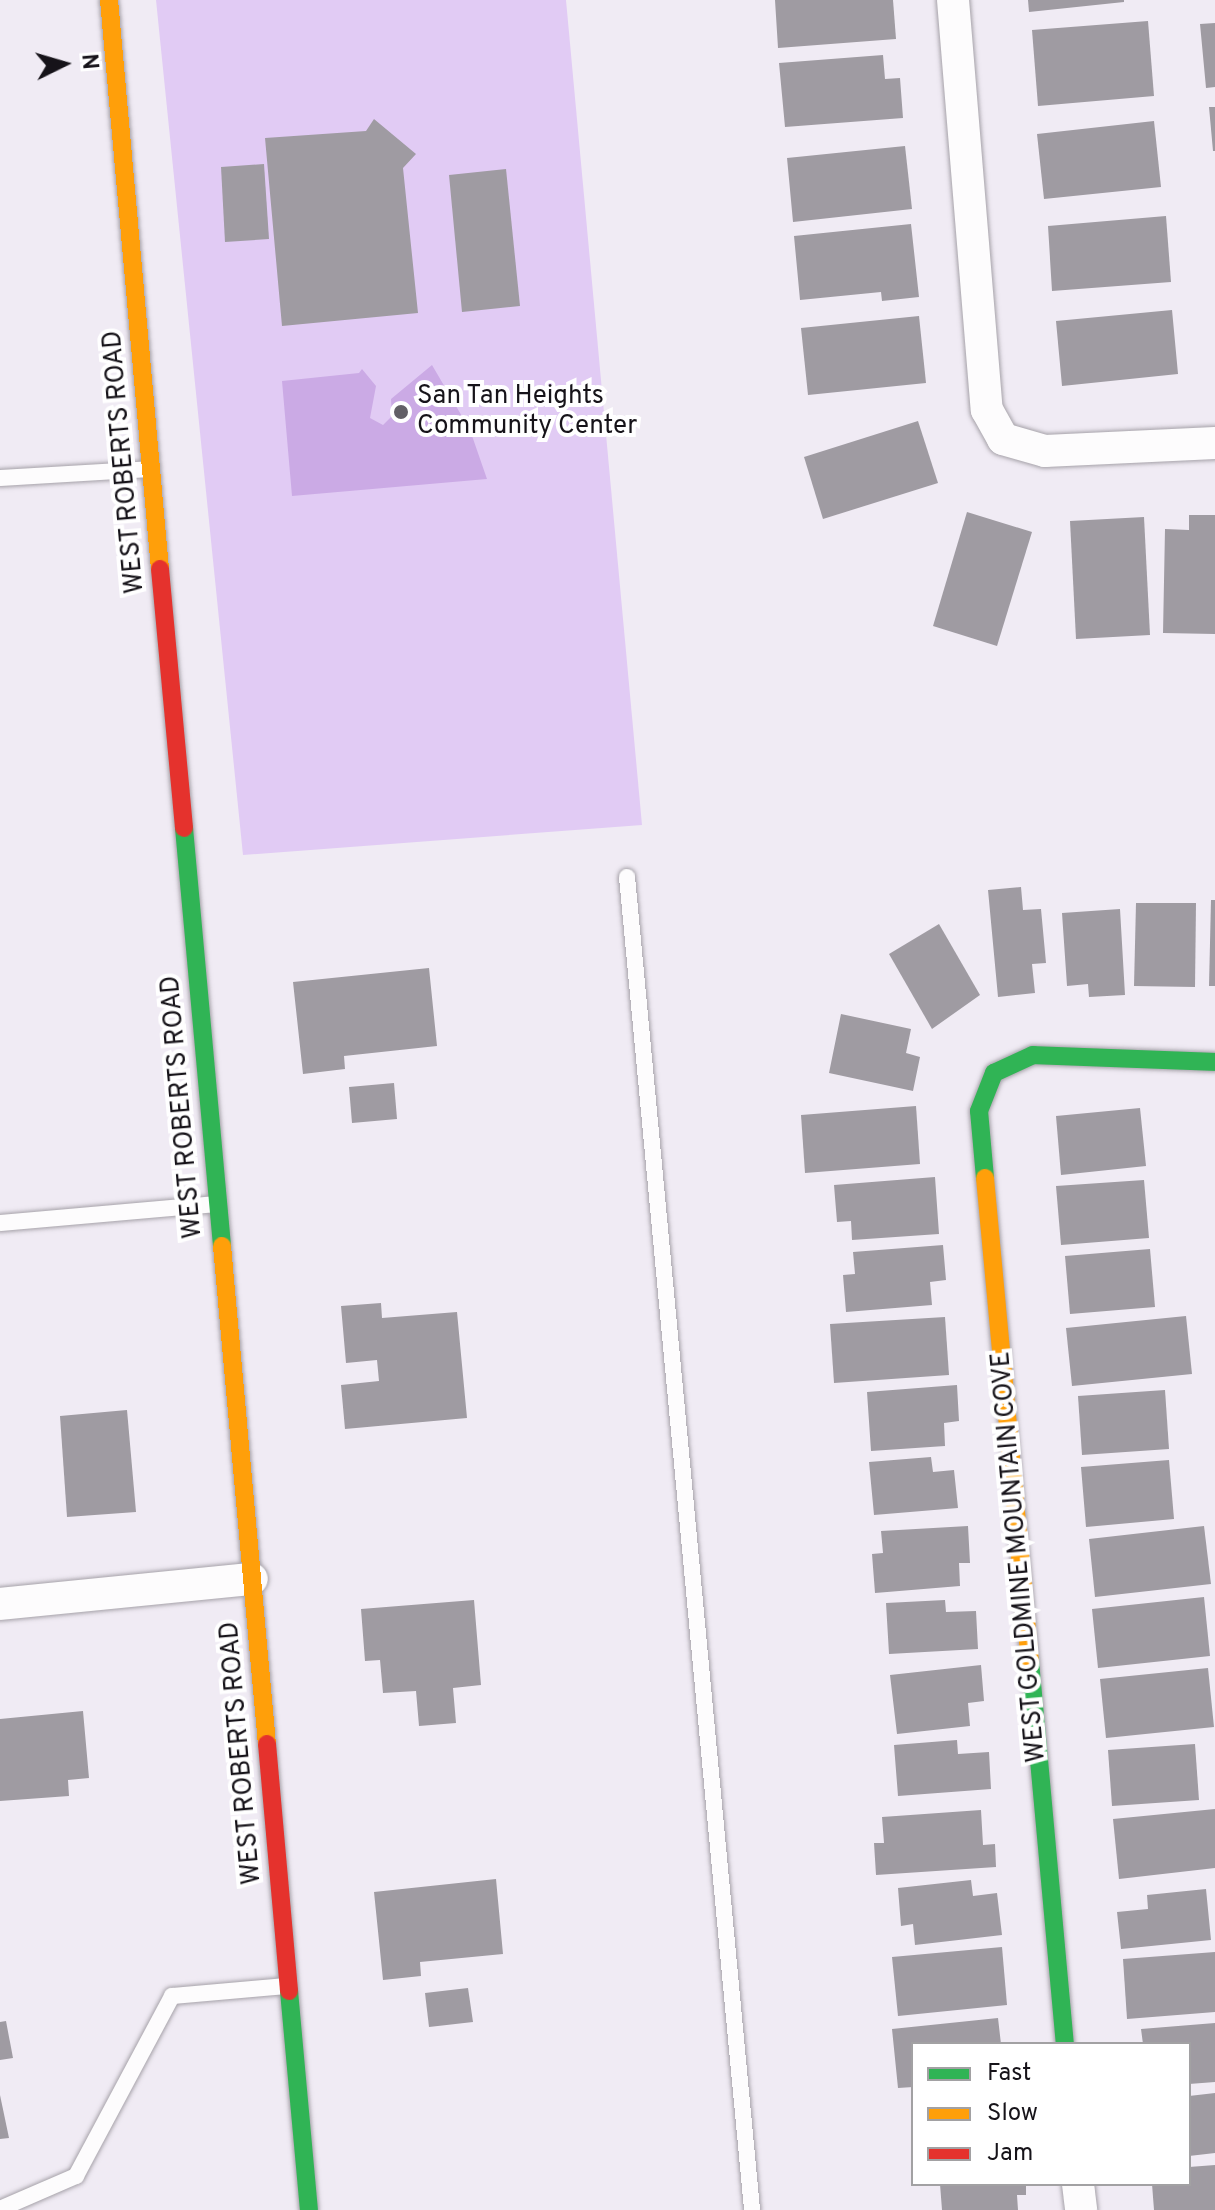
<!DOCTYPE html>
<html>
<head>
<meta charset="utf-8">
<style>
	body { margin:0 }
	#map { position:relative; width:1215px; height:2210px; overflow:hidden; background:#f0ebf4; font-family:Overpass,sans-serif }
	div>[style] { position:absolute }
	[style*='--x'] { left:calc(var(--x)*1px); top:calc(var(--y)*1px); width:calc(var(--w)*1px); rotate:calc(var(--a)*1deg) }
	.green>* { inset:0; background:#e1cbf4 }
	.water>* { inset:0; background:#cbaae5 }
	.building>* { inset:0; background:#9f9ba2 }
	.roads { filter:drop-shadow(0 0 2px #a6a2a9) drop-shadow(0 0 2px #a6a2a9) }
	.lane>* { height:16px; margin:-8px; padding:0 8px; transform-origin:8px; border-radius:8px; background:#fdfcfd }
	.street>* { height:32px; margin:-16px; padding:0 16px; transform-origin:16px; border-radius:16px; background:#fdfcfd }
	.fast>* { height:18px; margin:-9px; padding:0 9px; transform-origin:9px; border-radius:9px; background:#30b455 }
	.slow>* { height:18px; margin:-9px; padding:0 9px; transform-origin:9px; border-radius:9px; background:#ff9f0a }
	.jam>* { height:18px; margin:-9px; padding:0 9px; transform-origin:9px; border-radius:9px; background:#e5322d }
	.dots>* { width:22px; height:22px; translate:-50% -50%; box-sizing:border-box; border:4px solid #fff; border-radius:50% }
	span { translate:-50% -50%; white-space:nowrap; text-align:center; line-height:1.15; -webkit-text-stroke:8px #fff; paint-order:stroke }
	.poi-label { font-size:26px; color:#161319 }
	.left { translate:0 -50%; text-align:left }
	.street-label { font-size:26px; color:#161319 }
	.legend { position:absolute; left:911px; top:2042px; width:280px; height:144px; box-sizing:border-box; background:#fff; border:2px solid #a2a1a3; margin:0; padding:10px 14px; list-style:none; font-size:24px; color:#161319 }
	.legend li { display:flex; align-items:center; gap:16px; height:40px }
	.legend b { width:40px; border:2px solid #a2a1a3 }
	.north { position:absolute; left:24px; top:24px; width:80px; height:80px; -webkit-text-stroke:6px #fff; paint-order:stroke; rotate:85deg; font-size:22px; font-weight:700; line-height:32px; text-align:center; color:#161319 }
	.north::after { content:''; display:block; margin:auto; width:28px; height:36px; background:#161319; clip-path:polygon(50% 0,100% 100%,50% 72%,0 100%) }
</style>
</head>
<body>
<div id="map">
	<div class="green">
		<div style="clip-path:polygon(156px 0,566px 0,642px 825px,243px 855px)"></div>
	</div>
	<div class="water">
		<div style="clip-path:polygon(432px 365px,470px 430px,487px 479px,292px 496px,282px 381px,359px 373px,362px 369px,376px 386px,370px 418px,383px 425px,392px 416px,391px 399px)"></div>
	</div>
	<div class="building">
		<div style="clip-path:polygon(775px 0,893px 0,896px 39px,778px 48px)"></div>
		<div style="clip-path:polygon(1028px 0,1124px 0,1124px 2px,1029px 12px)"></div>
		<div style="clip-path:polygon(1148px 21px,1154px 96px,1038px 106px,1032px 30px)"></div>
		<div style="clip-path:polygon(1215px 23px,1215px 87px,1206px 88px,1200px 24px)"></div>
		<div style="clip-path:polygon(883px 55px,885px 79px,900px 78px,903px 118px,785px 127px,779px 63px)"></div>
		<div style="clip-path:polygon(1209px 107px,1215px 107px,1215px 151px,1213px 151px)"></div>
		<div style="clip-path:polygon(374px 119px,416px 154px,403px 168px,418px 313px,282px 326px,265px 138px,366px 131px)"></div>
		<div style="clip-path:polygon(1154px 121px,1161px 187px,1044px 199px,1037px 134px)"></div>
		<div style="clip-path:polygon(905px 146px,912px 209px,793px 222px,787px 158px)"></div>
		<div style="clip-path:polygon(264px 164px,269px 239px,225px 242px,221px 167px)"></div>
		<div style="clip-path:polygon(506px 169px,520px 306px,462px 312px,449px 175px)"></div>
		<div style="clip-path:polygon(1166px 216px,1171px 282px,1052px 291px,1048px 226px)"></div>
		<div style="clip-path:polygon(911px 224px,919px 297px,882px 301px,881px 292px,800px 300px,794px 236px)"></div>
		<div style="clip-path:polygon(1172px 310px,1178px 374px,1062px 386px,1056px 321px)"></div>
		<div style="clip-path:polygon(919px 316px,926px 383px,808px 395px,801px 328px)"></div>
		<div style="clip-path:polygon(918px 421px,938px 483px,823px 519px,804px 457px)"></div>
		<div style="clip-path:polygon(967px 512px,1032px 532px,997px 646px,933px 626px)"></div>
		<div style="clip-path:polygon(1189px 515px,1215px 515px,1215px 634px,1163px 633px,1165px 529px,1189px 530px)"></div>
		<div style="clip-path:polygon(1144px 517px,1150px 635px,1076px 639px,1070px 521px)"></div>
		<div style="clip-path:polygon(1021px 887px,1023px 910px,1041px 909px,1046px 963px,1032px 964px,1035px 993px,998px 997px,988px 890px)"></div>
		<div style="clip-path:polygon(1211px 900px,1215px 900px,1215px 986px,1209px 986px)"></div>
		<div style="clip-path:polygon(1136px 903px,1196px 903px,1195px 987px,1134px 986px)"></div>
		<div style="clip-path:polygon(1120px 909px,1125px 995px,1089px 997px,1088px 984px,1067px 986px,1062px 913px)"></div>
		<div style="clip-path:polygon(939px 924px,980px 995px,932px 1029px,889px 954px)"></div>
		<div style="clip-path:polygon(429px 968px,437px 1046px,344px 1056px,345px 1069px,303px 1074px,293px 982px)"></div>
		<div style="clip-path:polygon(841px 1014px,911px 1029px,906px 1053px,920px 1057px,913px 1091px,829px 1073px)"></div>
		<div style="clip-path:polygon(394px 1083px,397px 1119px,352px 1123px,349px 1087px)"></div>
		<div style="clip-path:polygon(916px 1106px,920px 1164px,805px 1173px,801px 1115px)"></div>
		<div style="clip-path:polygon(1140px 1108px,1146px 1166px,1061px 1175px,1056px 1116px)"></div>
		<div style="clip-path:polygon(935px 1177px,939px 1234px,852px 1240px,851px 1221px,837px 1222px,834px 1185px)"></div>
		<div style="clip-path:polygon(1144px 1180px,1149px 1238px,1061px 1245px,1056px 1186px)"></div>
		<div style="clip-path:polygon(943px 1245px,946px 1280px,930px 1282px,932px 1305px,846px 1312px,843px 1275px,855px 1274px,853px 1252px)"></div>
		<div style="clip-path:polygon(1150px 1249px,1155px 1307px,1070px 1314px,1065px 1256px)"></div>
		<div style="clip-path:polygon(381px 1303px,382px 1318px,457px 1312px,467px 1418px,345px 1429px,341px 1385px,379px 1381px,377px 1360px,346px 1363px,341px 1306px)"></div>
		<div style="clip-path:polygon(1186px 1316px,1192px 1374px,1072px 1386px,1066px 1328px)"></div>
		<div style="clip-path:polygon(945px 1317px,949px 1375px,834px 1383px,830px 1324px)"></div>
		<div style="clip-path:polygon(957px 1385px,959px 1421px,944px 1423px,945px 1446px,871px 1451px,867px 1392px)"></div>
		<div style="clip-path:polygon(1165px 1390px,1169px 1449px,1082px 1455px,1078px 1396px)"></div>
		<div style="clip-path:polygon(127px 1410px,136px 1512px,67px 1517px,60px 1416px)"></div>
		<div style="clip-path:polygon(931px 1457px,933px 1472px,954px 1470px,958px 1508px,874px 1515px,869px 1462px)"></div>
		<div style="clip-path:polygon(1169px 1460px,1174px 1519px,1086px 1527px,1081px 1467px)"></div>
		<div style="clip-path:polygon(968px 1526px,970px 1563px,959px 1563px,960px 1586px,875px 1593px,872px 1554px,883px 1553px,881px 1531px)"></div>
		<div style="clip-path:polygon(1204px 1526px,1211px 1584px,1095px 1597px,1089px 1539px)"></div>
		<div style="clip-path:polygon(1204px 1597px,1210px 1656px,1098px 1668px,1092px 1609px)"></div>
		<div style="clip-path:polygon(474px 1600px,481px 1685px,453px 1688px,456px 1723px,419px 1726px,416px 1691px,383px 1693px,380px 1660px,365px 1661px,361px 1609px)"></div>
		<div style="clip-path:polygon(945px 1600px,946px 1612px,976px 1611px,978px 1649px,889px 1654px,886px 1603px)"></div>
		<div style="clip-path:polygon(981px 1665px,984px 1701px,968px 1703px,970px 1726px,897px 1734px,890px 1675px)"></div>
		<div style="clip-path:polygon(1208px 1668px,1214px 1727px,1106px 1738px,1100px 1679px)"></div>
		<div style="clip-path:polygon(83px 1711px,89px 1778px,68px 1780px,69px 1796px,0 1801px,0 1719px)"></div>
		<div style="clip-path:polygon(957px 1740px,958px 1754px,989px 1752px,991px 1789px,898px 1796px,894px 1745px)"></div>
		<div style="clip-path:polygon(1195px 1744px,1199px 1800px,1112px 1806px,1108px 1750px)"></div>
		<div style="clip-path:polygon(1215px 1809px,1215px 1868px,1119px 1879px,1113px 1819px)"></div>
		<div style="clip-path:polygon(981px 1810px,983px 1845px,995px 1844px,996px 1867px,876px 1875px,874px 1843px,884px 1843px,882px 1817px)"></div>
		<div style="clip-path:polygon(496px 1879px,503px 1954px,420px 1962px,421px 1976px,383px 1980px,374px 1892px)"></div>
		<div style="clip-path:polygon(971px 1880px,973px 1896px,997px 1893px,1002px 1935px,915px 1945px,913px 1924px,901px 1926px,898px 1888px)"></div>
		<div style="clip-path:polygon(1206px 1889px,1211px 1940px,1121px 1949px,1117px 1912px,1148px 1909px,1147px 1895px)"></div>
		<div style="clip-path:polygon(1002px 1947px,1007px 2005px,898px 2016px,892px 1957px)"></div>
		<div style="clip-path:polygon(1215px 1952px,1215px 2012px,1127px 2019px,1123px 1959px)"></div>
		<div style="clip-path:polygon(468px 1988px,473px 2022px,429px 2027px,425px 1993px)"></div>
		<div style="clip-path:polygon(998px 2018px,1001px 2044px,913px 2044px,913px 2087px,898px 2088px,892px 2029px)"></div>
		<div style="clip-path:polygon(6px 2021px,13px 2058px,0 2060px,0 2022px)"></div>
		<div style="clip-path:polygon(1215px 2023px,1215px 2082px,1189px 2084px,1189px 2044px,1143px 2044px,1141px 2029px)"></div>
		<div style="clip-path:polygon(1215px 2093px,1215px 2153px,1189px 2156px,1189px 2096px)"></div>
		<div style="clip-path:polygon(0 2095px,9px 2138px,0 2139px)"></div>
		<div style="clip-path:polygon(1215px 2165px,1215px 2210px,1154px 2210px,1152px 2184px,1189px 2184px,1189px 2167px)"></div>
		<div style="clip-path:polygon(940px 2184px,1026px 2184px,1026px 2195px,1017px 2195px,1018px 2210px,942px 2210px)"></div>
	</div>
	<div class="roads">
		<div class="lane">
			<div style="--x:0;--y:478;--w:150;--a:-3.4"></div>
			<div style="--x:627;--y:877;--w:1339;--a:84.64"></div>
			<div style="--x:0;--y:1223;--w:218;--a:-5"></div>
			<div style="--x:0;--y:2209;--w:83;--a:-23.5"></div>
			<div style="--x:76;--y:2176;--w:204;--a:-61.9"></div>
			<div style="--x:172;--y:1996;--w:115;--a:-5"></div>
		</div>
		<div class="street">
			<div style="--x:953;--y:0;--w:411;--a:85.3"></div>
			<div style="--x:987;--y:410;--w:33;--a:61"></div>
			<div style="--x:1003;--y:439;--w:44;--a:15.9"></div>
			<div style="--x:1045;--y:451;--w:170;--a:-2.7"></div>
			<div style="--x:0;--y:1604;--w:253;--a:-5.7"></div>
			<div style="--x:1078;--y:2184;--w:26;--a:83"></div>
		</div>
		<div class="fast">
			<div style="--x:184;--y:828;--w:420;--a:84.8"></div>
			<div style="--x:985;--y:1178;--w:67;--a:-95.1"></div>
			<div style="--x:979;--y:1111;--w:41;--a:-68.5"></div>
			<div style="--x:994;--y:1073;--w:43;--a:-24.8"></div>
			<div style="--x:1033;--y:1055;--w:182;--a:2.2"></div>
			<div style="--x:1030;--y:1661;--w:385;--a:84.8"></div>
			<div style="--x:289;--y:1991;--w:220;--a:84.8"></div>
		</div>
		<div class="slow">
			<div style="--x:109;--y:0;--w:571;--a:84.88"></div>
			<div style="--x:985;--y:1178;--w:485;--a:84.7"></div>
			<div style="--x:222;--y:1246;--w:500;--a:84.84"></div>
		</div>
		<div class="jam">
			<div style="--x:160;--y:569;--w:260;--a:84.7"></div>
			<div style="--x:267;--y:1744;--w:248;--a:84.9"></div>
		</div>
	</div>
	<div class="dots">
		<div style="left:401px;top:412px;background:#625f66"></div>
	</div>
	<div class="poi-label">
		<span class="left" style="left:417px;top:412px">San Tan Heights<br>Community Center</span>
	</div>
	<div class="street-label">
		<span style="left:125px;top:462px;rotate:-95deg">WEST ROBERTS ROAD</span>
		<span style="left:183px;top:1107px;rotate:-95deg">WEST ROBERTS ROAD</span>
		<span style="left:1020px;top:1557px;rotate:-95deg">WEST GOLDMINE MOUNTAIN COVE</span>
		<span style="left:242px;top:1753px;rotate:-95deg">WEST ROBERTS ROAD</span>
	</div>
	<ul class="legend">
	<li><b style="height:10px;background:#30b455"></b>Fast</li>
	<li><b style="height:10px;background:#ff9f0a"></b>Slow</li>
	<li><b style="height:10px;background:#e5322d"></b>Jam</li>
	</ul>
	<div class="north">N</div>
</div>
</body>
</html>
